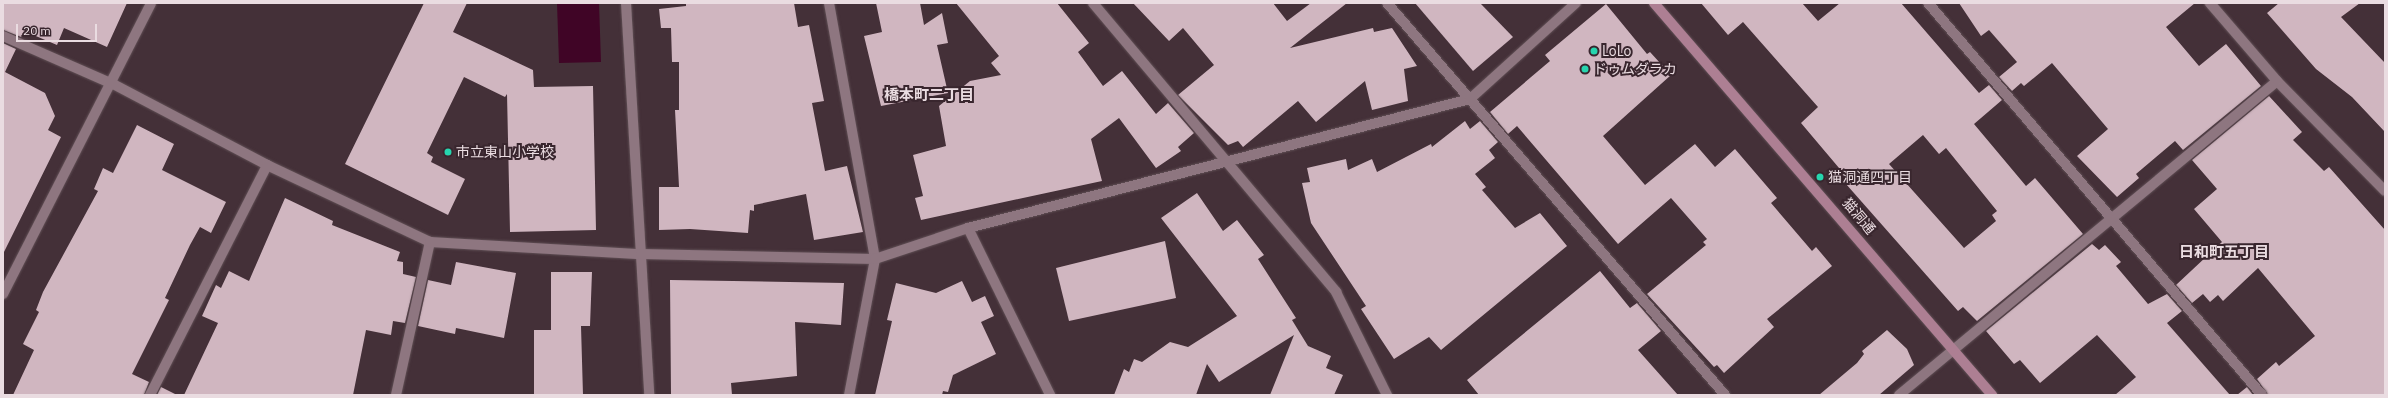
<!DOCTYPE html>
<html>
<head>
<meta charset="utf-8">
<style>
	body { margin:0 }
	#map { position:relative; width:2388px; height:398px; overflow:hidden; background:#443038; font-family:"IBM Plex Sans","Noto Sans JP",sans-serif }
	div>[style] { position:absolute }
	[style*='--x'] { left:calc(var(--x)*1px); top:calc(var(--y)*1px); width:calc(var(--w)*1px); rotate:calc(var(--a)*1deg) }
	.water>* { inset:0; background:#400526 }
	.building>* { inset:0; background:#d0b6c0 }
	.roads { filter:drop-shadow(0 0 1px #604f55) drop-shadow(0 0 1px #604f55) }
	.street>* { height:10px; margin:-5px; padding:0 5px; transform-origin:5px; border-radius:5px; background:#8e7680 }
	.secondary>* { height:10px; margin:-5px; padding:0 5px; transform-origin:5px; border-radius:5px; background:#ad7f93 }
	.dots>* { width:11px; height:11px; translate:-50% -50%; box-sizing:border-box; border:2px solid #39262e; border-radius:50% }
	span { translate:-50% -50%; white-space:nowrap; text-align:center; line-height:1.15; -webkit-text-stroke:4px #39262e; paint-order:stroke }
	.poi-label { font-size:14px; color:#eadce1 }
	.left { translate:0 -50%; text-align:left }
	.street-label { font-size:14px; color:#eadce1 }
	.neighbourhood-label { font-size:15px; color:#eadce1; font-weight:700 }
	.frame { position:absolute; inset:0; border:4px solid #eadce1; pointer-events:none }
	.scale { position:absolute; left:16px; top:24px; width:81px; height:18px; box-sizing:border-box; border:2px solid #eadce1; border-top:0; padding-left:5px; font-size:12px; line-height:14px; white-space:nowrap; color:#eadce1; -webkit-text-stroke:3px #39262e; paint-order:stroke }
</style>
</head>
<body>
<div id="map">
	<div class="water">
		<div style="clip-path:polygon(557px 3px,599px 3px,601px 62px,559px 63px)"></div>
	</div>
	<div class="building">
		<div style="clip-path:polygon(3px 3px,127px 3px,107px 47px,64px 28px,57px 45px,24px 31px,21px 37px,3px 30px)"></div>
		<div style="clip-path:polygon(424px 3px,467px 3px,453px 32px,533px 70px,534px 87px,593px 86px,596px 230px,510px 232px,507px 94px,505px 97px,464px 77px,427px 153px,433px 157px,431px 162px,465px 179px,448px 215px,345px 164px)"></div>
		<div style="clip-path:polygon(686px 3px,794px 3px,798px 27px,809px 25px,824px 101px,812px 103px,825px 171px,847px 166px,863px 232px,814px 240px,806px 194px,754px 205px,754px 211px,750px 210px,748px 233px,690px 229px,659px 230px,659px 187px,679px 187px,675px 110px,679px 110px,679px 62px,672px 62px,671px 28px,661px 28px,659px 9px,686px 6px)"></div>
		<div style="clip-path:polygon(876px 3px,920px 3px,924px 25px,942px 13px,948px 43px,937px 45px,948px 93px,881px 106px,864px 36px,882px 32px)"></div>
		<div style="clip-path:polygon(956px 3px,1057px 3px,1089px 43px,1078px 52px,1103px 86px,1122px 71px,1156px 114px,1168px 103px,1194px 133px,1178px 147px,1181px 151px,1156px 168px,1119px 118px,1091px 139px,1102px 181px,921px 220px,915px 198px,923px 196px,913px 155px,946px 146px,939px 106px,970px 81px,1001px 75px,991px 63px,999px 56px)"></div>
		<div style="clip-path:polygon(1133px 3px,1273px 3px,1287px 21px,1311px 3px,1347px 3px,1290px 48px,1373px 28px,1374px 32px,1392px 28px,1417px 66px,1404px 69px,1408px 101px,1372px 110px,1365px 81px,1316px 122px,1298px 101px,1243px 147px,1238px 141px,1228px 145px,1178px 95px,1214px 65px,1183px 28px,1169px 41px)"></div>
		<div style="clip-path:polygon(1415px 3px,1480px 3px,1513px 37px,1473px 71px)"></div>
		<div style="clip-path:polygon(evenodd,1701px 3px,1802px 3px,1818px 21px,1840px 3px,1901px 3px,1979px 93px,1989px 85px,2002px 100px,1974px 124px,2026px 186px,2035px 178px,2083px 234px,1977px 321px,1963px 307px,1958px 311px,1846px 184px,1850px 181px,1801px 123px,1818px 107px,1743px 22px,1728px 35px,1701px 3px,1923px 135px,1939px 154px,1946px 148px,1997px 211px,1992px 215px,1996px 221px,1964px 248px,1889px 164px,1923px 135px)"></div>
		<div style="clip-path:polygon(1959px 3px,2195px 3px,2166px 27px,2199px 66px,2226px 44px,2261px 86px,2183px 150px,2175px 141px,2136px 174px,2139px 178px,2117px 197px,2077px 156px,2108px 129px,2052px 63px,2024px 86px,2021px 83px,2012px 91px,1999px 77px,2017px 62px,1989px 30px,1981px 36px)"></div>
		<div style="clip-path:polygon(2279px 3px,2360px 3px,2341px 17px,2385px 63px,2385px 132px,2352px 97px,2316px 69px,2267px 13px)"></div>
		<div style="clip-path:polygon(1606px 4px,1647px 54px,1650px 52px,1671px 75px,1603px 136px,1645px 185px,1695px 144px,1715px 167px,1735px 149px,1777px 198px,1771px 203px,1812px 251px,1816px 247px,1832px 266px,1767px 319px,1774px 327px,1724px 373px,1717px 365px,1714px 367px,1647px 294px,1706px 245px,1703px 242px,1707px 239px,1671px 198px,1618px 244px,1517px 126px,1508px 134px,1490px 112px,1550px 61px,1545px 55px)"></div>
		<div style="clip-path:polygon(3px 43px,16px 49px,5px 72px,45px 93px,55px 116px,48px 130px,61px 137px,3px 254px)"></div>
		<div style="clip-path:polygon(2269px 96px,2302px 132px,2293px 140px,2324px 171px,2329px 167px,2385px 230px,2385px 395px,2268px 395px,2257px 379px,2276px 362px,2279px 366px,2315px 336px,2258px 268px,2223px 301px,2218px 295px,2210px 302px,2203px 294px,2192px 303px,2176px 285px,2222px 242px,2194px 209px,2217px 189px,2192px 160px)"></div>
		<div style="clip-path:polygon(1465px 121px,1470px 129px,1480px 121px,1498px 142px,1489px 150px,1495px 158px,1475px 174px,1486px 187px,1482px 190px,1515px 228px,1540px 213px,1567px 246px,1441px 350px,1429px 337px,1394px 359px,1361px 309px,1366px 306px,1311px 223px,1302px 183px,1310px 182px,1307px 168px,1346px 159px,1348px 170px,1372px 159px,1377px 172px,1431px 144px,1432px 147px)"></div>
		<div style="clip-path:polygon(137px 125px,174px 144px,162px 170px,226px 202px,211px 233px,200px 227px,190px 245px,165px 298px,169px 300px,132px 374px,149px 382px,144px 395px,13px 395px,34px 350px,23px 344px,39px 312px,36px 310px,43px 292px,98px 191px,94px 189px,103px 168px,113px 173px)"></div>
		<div style="clip-path:polygon(1197px 193px,1223px 231px,1237px 220px,1264px 255px,1258px 259px,1296px 318px,1292px 320px,1308px 346px,1331px 356px,1326px 368px,1343px 375px,1334px 395px,1270px 395px,1294px 335px,1219px 382px,1207px 364px,1196px 395px,1114px 395px,1124px 369px,1129px 372px,1134px 359px,1142px 362px,1170px 342px,1188px 347px,1237px 316px,1161px 218px)"></div>
		<div style="clip-path:polygon(285px 198px,333px 221px,332px 225px,400px 252px,397px 261px,403px 262px,403px 274px,416px 277px,405px 323px,393px 321px,391px 335px,366px 330px,353px 395px,184px 395px,218px 323px,202px 316px,216px 285px,221px 288px,229px 271px,249px 281px)"></div>
		<div style="clip-path:polygon(1165px 241px,1176px 298px,1069px 321px,1056px 268px)"></div>
		<div style="clip-path:polygon(2092px 244px,2099px 250px,2105px 245px,2121px 262px,2116px 266px,2148px 304px,2167px 294px,2182px 311px,2167px 323px,2230px 395px,2115px 395px,2136px 377px,2097px 335px,2040px 383px,2020px 360px,2014px 364px,1986px 331px)"></div>
		<div style="clip-path:polygon(456px 262px,516px 273px,504px 338px,456px 328px,455px 334px,418px 326px,428px 280px,451px 285px)"></div>
		<div style="clip-path:polygon(1600px 271px,1630px 308px,1637px 303px,1661px 331px,1638px 350px,1678px 395px,1479px 395px,1467px 380px)"></div>
		<div style="clip-path:polygon(551px 272px,592px 272px,590px 326px,581px 326px,583px 395px,534px 395px,534px 330px,551px 330px)"></div>
		<div style="clip-path:polygon(670px 280px,844px 283px,841px 325px,795px 322px,797px 376px,731px 383px,732px 395px,671px 395px)"></div>
		<div style="clip-path:polygon(962px 281px,972px 302px,985px 296px,994px 316px,981px 322px,996px 354px,953px 375px,948px 392px,943px 391px,942px 395px,875px 395px,892px 321px,887px 320px,896px 283px,936px 293px)"></div>
		<div style="clip-path:polygon(1887px 330px,1907px 349px,1914px 365px,1879px 395px,1819px 395px,1857px 363px,1864px 354px,1862px 351px)"></div>
		<div style="clip-path:polygon(161px 387px,177px 395px,157px 395px)"></div>
		<div style="clip-path:polygon(2247px 387px,2253px 395px,2237px 395px)"></div>
	</div>
	<div class="roads">
		<div class="street">
			<div style="--x:626;--y:3;--w:393;--a:86.6"></div>
			<div style="--x:829;--y:3;--w:260;--a:79.8"></div>
			<div style="--x:875;--y:259;--w:138;--a:100.8"></div>
			<div style="--x:1093;--y:3;--w:378;--a:49.9"></div>
			<div style="--x:1336;--y:292;--w:115;--a:63.7"></div>
			<div style="--x:1387;--y:3;--w:518;--a:49.23"></div>
			<div style="--x:1928;--y:3;--w:515;--a:49.57"></div>
			<div style="--x:3;--y:36;--w:120;--a:23.6"></div>
			<div style="--x:113;--y:84;--w:174;--a:27.7"></div>
			<div style="--x:267;--y:165;--w:180;--a:25.3"></div>
			<div style="--x:2277;--y:81;--w:154;--a:45.5"></div>
			<div style="--x:968;--y:228;--w:186;--a:63.8"></div>
			<div style="--x:3;--y:294;--w:326;--a:-63"></div>
			<div style="--x:150;--y:395;--w:258;--a:-63"></div>
			<div style="--x:396;--y:395;--w:157;--a:-77.5"></div>
			<div style="--x:430;--y:242;--w:211;--a:3.3"></div>
			<div style="--x:641;--y:254;--w:234;--a:1.2"></div>
			<div style="--x:875;--y:259;--w:98;--a:-18.4"></div>
			<div style="--x:968;--y:228;--w:518;--a:-14.41"></div>
			<div style="--x:1470;--y:99;--w:143;--a:-42.2"></div>
			<div style="--x:1899;--y:395;--w:491;--a:-39.7"></div>
			<div style="--x:2277;--y:81;--w:103;--a:-130.7"></div>
		</div>
		<div class="secondary">
			<div style="--x:1654;--y:3;--w:518;--a:49.23"></div>
		</div>
	</div>
	<div class="dots">
		<div style="left:1594px;top:51px;background:#26d5ae"></div>
		<div style="left:1585px;top:69px;background:#26d5ae"></div>
		<div style="left:448px;top:152px;background:#26d5ae"></div>
		<div style="left:1820px;top:177px;background:#26d5ae"></div>
	</div>
	<div class="poi-label">
		<span class="left" style="left:1602px;top:51px">LoLo</span>
		<span class="left" style="left:1593px;top:69px">ドゥムダラカ</span>
		<span class="left" style="left:456px;top:152px">市立東山小学校</span>
		<span class="left" style="left:1828px;top:177px">猫洞通四丁目</span>
	</div>
	<div class="street-label">
		<span style="left:1859px;top:216px;rotate:50deg">猫洞通</span>
	</div>
	<div class="neighbourhood-label">
		<span style="left:929px;top:95px">橋本町二丁目</span>
		<span style="left:2224px;top:252px">日和町五丁目</span>
	</div>
	<div class="frame"></div>
	<div class="scale">20 m</div>
</div>
</body>
</html>
